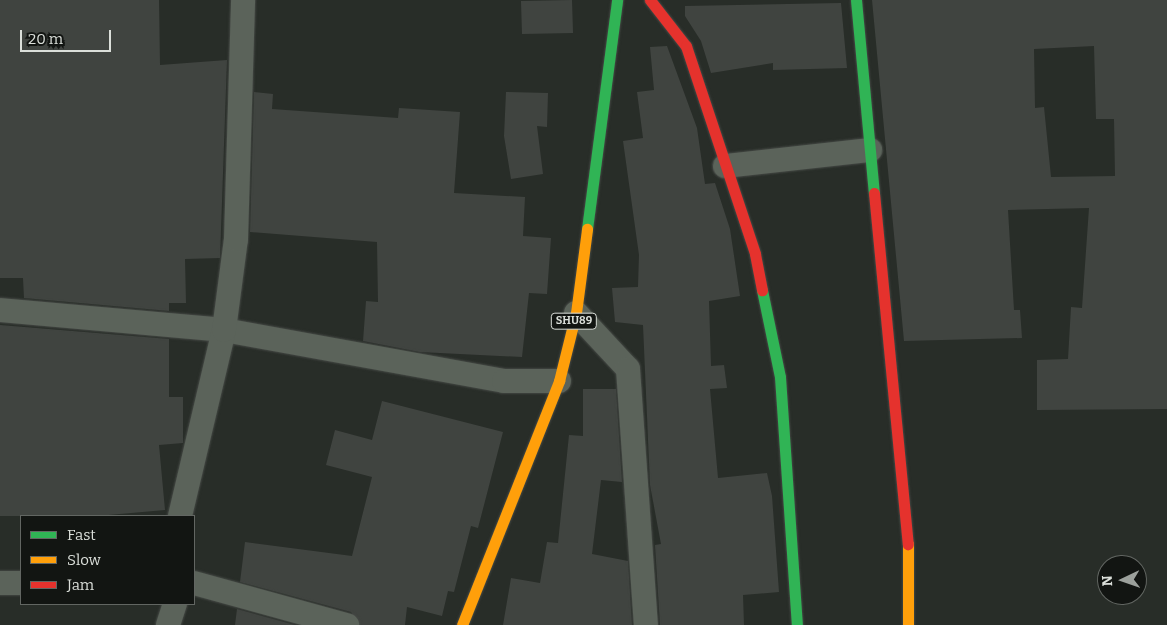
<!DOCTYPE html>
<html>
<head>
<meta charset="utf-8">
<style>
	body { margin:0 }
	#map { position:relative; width:1167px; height:625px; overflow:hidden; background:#282d28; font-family:Bitter,serif }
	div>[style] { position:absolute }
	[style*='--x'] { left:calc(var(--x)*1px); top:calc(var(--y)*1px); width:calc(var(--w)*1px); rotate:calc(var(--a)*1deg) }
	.building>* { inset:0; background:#404440 }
	.roads { filter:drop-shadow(0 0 1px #454945) drop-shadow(0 0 1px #454945) }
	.street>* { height:24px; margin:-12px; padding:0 12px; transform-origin:12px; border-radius:12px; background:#5b635a }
	.fast>* { height:11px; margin:-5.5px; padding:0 5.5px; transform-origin:5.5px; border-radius:5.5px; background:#30b455 }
	.slow>* { height:11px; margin:-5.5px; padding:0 5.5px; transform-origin:5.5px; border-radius:5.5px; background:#ff9f0a }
	.jam>* { height:11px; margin:-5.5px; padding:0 5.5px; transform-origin:5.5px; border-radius:5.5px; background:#e5322d }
	span { translate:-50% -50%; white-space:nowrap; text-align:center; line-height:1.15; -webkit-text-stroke:5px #121512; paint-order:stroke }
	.shield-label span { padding:1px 4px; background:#121512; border:1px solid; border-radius:4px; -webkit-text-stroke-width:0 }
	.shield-label { font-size:11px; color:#dbdfda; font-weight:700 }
	.legend { position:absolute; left:20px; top:515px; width:175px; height:90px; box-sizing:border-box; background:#121512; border:1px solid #626662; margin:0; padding:6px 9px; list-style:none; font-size:15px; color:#dbdfda }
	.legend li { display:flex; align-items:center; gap:10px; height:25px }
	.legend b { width:25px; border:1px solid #626662 }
	.north { position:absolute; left:1097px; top:555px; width:50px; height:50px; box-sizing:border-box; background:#121512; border:1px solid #626662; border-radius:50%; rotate:267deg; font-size:14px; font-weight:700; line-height:20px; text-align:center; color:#dbdfda }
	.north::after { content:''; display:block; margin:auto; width:18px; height:22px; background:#9ca19c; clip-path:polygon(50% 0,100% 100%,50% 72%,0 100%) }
	.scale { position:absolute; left:20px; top:30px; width:91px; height:22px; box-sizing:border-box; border:2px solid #dbdfda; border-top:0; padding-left:6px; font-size:15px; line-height:18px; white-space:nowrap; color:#dbdfda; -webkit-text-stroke:4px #121512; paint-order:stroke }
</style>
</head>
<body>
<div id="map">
	<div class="building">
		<div style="clip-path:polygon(0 0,159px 0,160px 65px,227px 60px,220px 258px,185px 259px,186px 303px,169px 303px,169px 311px,24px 298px,23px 278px,0 278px)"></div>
		<div style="clip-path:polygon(572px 0,573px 33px,522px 34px,521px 1px)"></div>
		<div style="clip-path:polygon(evenodd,872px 0,1167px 0,1167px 409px,1037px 410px,1037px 360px,1068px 359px,1071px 307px,1082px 308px,1089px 208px,1008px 210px,1014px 310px,1020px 310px,1022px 338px,904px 341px,872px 0,1094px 46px,1096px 119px,1114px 119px,1115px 176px,1051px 177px,1044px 107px,1035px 108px,1034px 49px,1094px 46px)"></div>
		<div style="clip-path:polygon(841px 3px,847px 68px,773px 70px,773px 63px,711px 73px,701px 41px,685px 16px,685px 6px)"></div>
		<div style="clip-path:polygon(667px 46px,697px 128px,705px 184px,715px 183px,730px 229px,740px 296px,709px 301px,711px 366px,724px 365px,727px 388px,710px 389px,718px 478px,767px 473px,772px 496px,779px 592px,743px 595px,744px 625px,660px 625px,655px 545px,661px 544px,650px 485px,643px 325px,615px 322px,612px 288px,638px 287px,639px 255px,623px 141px,643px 138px,637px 92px,654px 90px,650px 47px)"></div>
		<div style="clip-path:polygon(254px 92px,273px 94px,272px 109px,398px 118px,399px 108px,460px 112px,454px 193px,525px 197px,523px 236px,551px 238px,547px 294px,529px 293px,522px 357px,420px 352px,363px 341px,366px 301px,378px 302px,377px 242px,250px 232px)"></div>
		<div style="clip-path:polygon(506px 92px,548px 93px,547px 127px,537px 126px,543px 174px,511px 179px,504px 136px)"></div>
		<div style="clip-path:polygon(0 325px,169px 339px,169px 397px,183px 397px,183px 443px,159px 445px,165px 510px,97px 516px,0 516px)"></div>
		<div style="clip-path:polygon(583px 389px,616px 389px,622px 482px,601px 480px,592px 554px,628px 561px,632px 625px,503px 625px,511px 578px,540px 583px,547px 542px,558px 543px,569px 435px,583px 436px)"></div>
		<div style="clip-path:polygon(382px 401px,503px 432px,478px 528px,471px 526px,454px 592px,448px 591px,442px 616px,407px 607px,405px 625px,360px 625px,351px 612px,240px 582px,245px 542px,352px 556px,372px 477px,326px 465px,335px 430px,372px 440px)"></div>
		<div style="clip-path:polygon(237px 609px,295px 625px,235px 625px)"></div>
	</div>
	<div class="roads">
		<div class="street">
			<div style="--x:725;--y:166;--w:146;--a:-6.3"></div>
			<div style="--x:0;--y:310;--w:225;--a:5.1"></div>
			<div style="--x:224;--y:330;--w:285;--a:10.3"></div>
			<div style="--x:504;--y:381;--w:55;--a:0"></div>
			<div style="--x:576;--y:313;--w:76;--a:47.1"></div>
			<div style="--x:628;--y:369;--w:257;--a:86"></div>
			<div style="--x:180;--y:516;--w:191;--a:-76.7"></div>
			<div style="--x:224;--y:330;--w:92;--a:-82.5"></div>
			<div style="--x:236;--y:239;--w:239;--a:-88.3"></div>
			<div style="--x:0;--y:583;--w:21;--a:0"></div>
			<div style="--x:194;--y:583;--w:159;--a:15.4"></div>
			<div style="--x:168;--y:625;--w:22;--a:-72"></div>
		</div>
		<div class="fast">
			<div style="--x:856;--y:0;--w:194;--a:84.7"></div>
			<div style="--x:587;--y:229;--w:231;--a:-82.5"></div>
			<div style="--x:762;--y:290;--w:89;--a:78.3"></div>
			<div style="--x:780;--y:377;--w:249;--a:86.1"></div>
		</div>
		<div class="slow">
			<div style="--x:908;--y:544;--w:81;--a:90"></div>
			<div style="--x:462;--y:625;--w:263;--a:-68.3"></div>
			<div style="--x:559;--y:381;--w:70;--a:-76"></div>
			<div style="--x:576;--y:313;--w:85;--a:-82.5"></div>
		</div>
		<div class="jam">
			<div style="--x:650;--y:0;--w:58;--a:52"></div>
			<div style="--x:686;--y:46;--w:219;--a:71.6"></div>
			<div style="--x:755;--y:254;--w:37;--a:79"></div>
			<div style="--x:874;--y:193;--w:353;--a:84.5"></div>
		</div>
	</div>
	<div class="shield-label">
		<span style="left:574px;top:321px">SHU89</span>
	</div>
	<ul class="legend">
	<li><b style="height:6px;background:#30b455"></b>Fast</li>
	<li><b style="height:6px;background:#ff9f0a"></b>Slow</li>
	<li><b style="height:6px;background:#e5322d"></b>Jam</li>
	</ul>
	<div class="north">N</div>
	<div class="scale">20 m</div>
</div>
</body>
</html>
